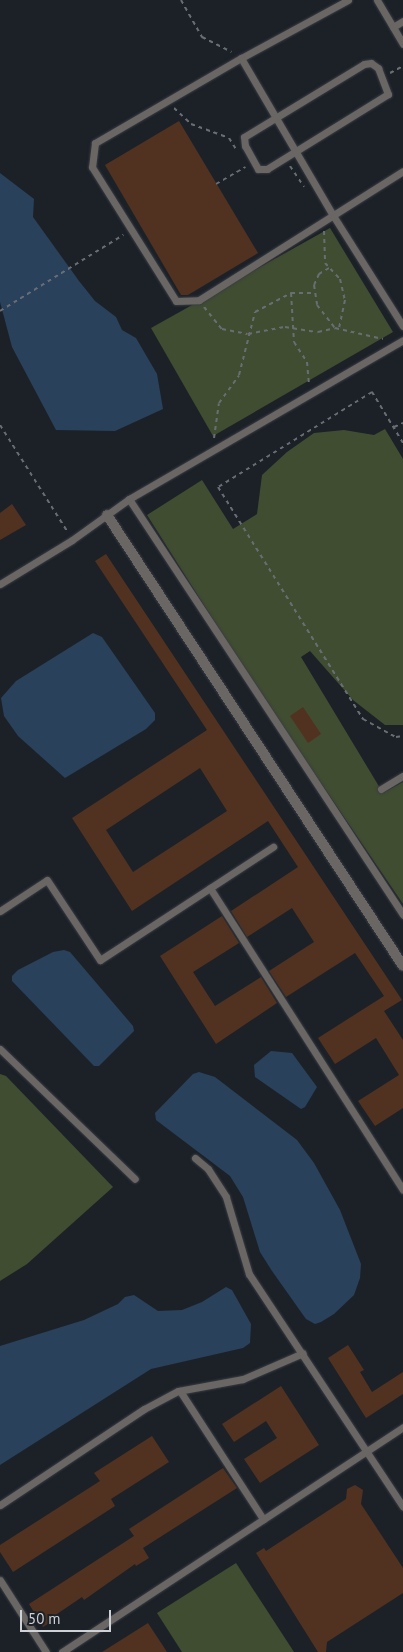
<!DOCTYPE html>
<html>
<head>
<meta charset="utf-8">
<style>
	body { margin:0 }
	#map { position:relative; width:403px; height:1652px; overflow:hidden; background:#1c2128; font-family:"PT Sans",sans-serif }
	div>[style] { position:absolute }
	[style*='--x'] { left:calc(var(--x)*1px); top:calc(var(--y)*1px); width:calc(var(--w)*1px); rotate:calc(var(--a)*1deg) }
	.green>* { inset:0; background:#404d31 }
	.water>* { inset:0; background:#29415b }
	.building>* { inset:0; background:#513220 }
	.path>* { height:2px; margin-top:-1px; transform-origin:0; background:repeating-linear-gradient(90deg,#696d74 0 4px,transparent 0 8px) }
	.roads { filter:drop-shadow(0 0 1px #383d44) drop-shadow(0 0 1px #383d44) }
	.lane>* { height:7px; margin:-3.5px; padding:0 3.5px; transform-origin:3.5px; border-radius:3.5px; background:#6a6663 }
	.street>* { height:10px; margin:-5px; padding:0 5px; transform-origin:5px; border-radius:5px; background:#6a6663 }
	span { translate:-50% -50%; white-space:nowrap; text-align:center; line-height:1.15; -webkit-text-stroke:4px #1c2128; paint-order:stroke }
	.scale { position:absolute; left:20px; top:1610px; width:91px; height:22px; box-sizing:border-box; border:2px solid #ced1d6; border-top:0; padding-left:6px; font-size:15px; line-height:18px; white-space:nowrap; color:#ced1d6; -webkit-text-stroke:4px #1c2128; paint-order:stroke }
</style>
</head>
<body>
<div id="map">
	<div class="green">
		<div style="clip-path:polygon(330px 228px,393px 332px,213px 436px,151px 328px)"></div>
		<div style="clip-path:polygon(385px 429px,403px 459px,403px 725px,385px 725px,353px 700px,310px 651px,301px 657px,383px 793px,403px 782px,403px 904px,255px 686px,147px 515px,202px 480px,233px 529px,257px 514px,262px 475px,287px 452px,314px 433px,344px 430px,374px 435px)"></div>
		<div style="clip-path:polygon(0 1074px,6px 1076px,113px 1187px,27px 1264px,0 1281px)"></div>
		<div style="clip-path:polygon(236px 1563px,294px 1652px,182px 1652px,157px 1613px)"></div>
	</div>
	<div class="water">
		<div style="clip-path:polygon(0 173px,34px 199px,33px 217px,79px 281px,95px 301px,116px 317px,122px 330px,136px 338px,157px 374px,163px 409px,115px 431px,56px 430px,12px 347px,0 302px)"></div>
		<div style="clip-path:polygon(93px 633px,102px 637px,155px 713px,155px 720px,146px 729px,65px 778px,18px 736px,4px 716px,1px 698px,16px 681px)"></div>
		<div style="clip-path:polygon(64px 950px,70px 952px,133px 1026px,134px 1031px,99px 1066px,94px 1066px,12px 981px,12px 976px,18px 970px,53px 952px)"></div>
		<div style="clip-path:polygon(271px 1051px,292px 1053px,317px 1087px,305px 1107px,301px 1109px,255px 1077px,254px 1065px)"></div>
		<div style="clip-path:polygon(199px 1072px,215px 1077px,297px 1140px,314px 1163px,340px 1210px,361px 1264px,360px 1278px,354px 1295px,334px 1314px,321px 1322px,315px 1324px,306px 1319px,272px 1271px,260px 1252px,243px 1197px,230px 1176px,156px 1120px,155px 1113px,193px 1074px)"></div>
		<div style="clip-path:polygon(226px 1287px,232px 1290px,251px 1324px,250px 1343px,243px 1348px,151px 1369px,0 1465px,0 1346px,84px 1320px,118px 1304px,125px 1297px,134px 1295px,158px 1311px,182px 1310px,202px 1302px)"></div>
	</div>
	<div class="building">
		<div style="clip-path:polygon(179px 121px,258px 253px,188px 295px,181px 295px,105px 165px)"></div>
		<div style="clip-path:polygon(12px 504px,26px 525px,0 540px,0 513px)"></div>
		<div style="clip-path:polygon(evenodd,106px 554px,402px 1000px,384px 1011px,403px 1040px,403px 1108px,375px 1126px,358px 1101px,399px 1075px,376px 1038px,335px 1064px,318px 1038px,384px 996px,355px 953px,286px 997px,269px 971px,314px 942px,292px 908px,247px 937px,231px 911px,298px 867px,268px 821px,132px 911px,72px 818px,207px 730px,95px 561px,106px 554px,200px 768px,227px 811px,133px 872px,106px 830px,200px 768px)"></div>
		<div style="clip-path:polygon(303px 707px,321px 734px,308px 743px,290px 716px)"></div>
		<div style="clip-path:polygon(222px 916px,239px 943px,193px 972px,215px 1006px,261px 977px,277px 1003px,216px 1044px,160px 956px)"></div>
		<div style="clip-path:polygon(348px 1345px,364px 1370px,360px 1372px,372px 1392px,403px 1372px,403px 1394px,366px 1418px,328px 1358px)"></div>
		<div style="clip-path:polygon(281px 1386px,319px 1445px,260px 1483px,244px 1459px,277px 1438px,266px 1421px,234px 1442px,222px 1424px)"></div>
		<div style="clip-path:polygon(152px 1436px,169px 1462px,111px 1499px,115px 1506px,13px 1572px,0 1552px,0 1545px,100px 1481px,94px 1473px)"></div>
		<div style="clip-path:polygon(223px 1468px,237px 1488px,143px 1548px,149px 1558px,136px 1566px,135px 1564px,84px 1600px,82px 1597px,57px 1614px,59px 1617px,43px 1627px,29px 1604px,134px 1536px,129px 1529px)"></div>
		<div style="clip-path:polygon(355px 1485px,363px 1490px,361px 1504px,403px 1568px,403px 1593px,327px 1642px,326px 1652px,318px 1652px,256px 1553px,264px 1548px,266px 1551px,346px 1499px,347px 1489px)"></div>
		<div style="clip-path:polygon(148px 1623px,167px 1652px,102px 1652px)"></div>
	</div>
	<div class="path">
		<div style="--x:181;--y:0;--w:43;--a:60.4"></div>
		<div style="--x:202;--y:37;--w:33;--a:27"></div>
		<div style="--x:390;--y:73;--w:15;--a:-28"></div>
		<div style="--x:174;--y:108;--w:23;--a:43"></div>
		<div style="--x:191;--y:124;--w:40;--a:20.2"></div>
		<div style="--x:229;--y:138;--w:13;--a:58"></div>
		<div style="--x:290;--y:166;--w:25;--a:56"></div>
		<div style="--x:216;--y:184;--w:34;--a:-30"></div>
		<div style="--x:324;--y:231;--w:32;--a:88"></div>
		<div style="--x:325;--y:263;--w:22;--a:47"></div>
		<div style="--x:340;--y:279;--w:22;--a:77"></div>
		<div style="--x:345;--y:300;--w:30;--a:102"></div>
		<div style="--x:329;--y:268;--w:12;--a:149"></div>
		<div style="--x:319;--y:274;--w:12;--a:114"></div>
		<div style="--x:314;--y:285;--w:20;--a:81"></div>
		<div style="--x:317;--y:305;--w:28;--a:52"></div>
		<div style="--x:291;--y:293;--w:49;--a:86.5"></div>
		<div style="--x:294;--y:342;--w:24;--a:57"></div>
		<div style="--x:307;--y:362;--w:22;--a:85"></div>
		<div style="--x:204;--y:307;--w:28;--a:51"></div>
		<div style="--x:222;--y:329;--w:26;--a:11"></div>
		<div style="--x:248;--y:334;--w:38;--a:-11"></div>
		<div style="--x:285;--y:327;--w:33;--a:9"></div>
		<div style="--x:318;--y:332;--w:17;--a:-13"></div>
		<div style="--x:335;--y:328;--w:49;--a:12.9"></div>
		<div style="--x:0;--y:311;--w:145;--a:-31.7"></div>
		<div style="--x:0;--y:425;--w:125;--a:57.7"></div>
		<div style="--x:394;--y:427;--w:10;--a:-24"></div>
		<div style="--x:214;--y:438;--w:35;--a:-82"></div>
		<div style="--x:219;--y:403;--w:34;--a:-54"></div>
		<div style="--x:239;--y:375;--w:65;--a:-75.7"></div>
		<div style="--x:255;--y:312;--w:41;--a:-27.8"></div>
		<div style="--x:291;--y:293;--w:24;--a:0"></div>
		<div style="--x:403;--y:443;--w:60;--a:-121.3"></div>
		<div style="--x:372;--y:392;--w:181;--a:148.3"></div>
		<div style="--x:218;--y:487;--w:274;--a:58"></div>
		<div style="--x:363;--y:719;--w:38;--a:29"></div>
		<div style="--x:396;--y:737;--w:7;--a:-8"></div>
	</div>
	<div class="roads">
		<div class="lane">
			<div style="--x:348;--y:0;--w:122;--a:151.5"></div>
			<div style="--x:241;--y:58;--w:169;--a:149.8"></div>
			<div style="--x:95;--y:143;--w:24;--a:97"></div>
			<div style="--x:92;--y:167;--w:158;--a:57.9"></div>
			<div style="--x:176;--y:301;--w:23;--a:-2"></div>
			<div style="--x:199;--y:300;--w:241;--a:-32.3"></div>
			<div style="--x:377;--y:0;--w:51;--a:59.4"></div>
			<div style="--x:393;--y:27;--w:12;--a:-31"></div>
			<div style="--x:241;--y:58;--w:184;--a:59.7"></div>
			<div style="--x:334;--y:217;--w:129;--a:57.7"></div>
			<div style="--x:371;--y:63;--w:9;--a:36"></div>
			<div style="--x:378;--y:68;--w:28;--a:69"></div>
			<div style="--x:388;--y:94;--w:142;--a:148.2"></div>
			<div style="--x:267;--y:169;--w:9;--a:180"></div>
			<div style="--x:258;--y:169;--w:26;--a:-119"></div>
			<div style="--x:245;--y:146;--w:9;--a:-96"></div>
			<div style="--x:244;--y:137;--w:140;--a:-31.3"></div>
			<div style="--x:364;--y:64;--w:7;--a:-8"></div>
			<div style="--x:129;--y:499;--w:498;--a:56.6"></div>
			<div style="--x:0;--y:584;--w:84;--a:-31.4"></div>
			<div style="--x:72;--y:540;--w:70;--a:-35.7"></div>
			<div style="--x:129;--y:499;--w:317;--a:-30.1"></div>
			<div style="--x:381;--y:789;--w:26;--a:-31"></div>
			<div style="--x:210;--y:888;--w:358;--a:57.4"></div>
			<div style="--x:0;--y:911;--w:56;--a:-33.4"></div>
			<div style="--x:47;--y:880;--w:96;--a:56.5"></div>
			<div style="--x:100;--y:960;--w:207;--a:-33.2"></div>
			<div style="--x:0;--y:1049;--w:187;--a:43.9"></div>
			<div style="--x:195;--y:1158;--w:17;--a:40"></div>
			<div style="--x:208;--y:1169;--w:33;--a:57"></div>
			<div style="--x:226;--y:1197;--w:80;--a:73.4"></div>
			<div style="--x:249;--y:1274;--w:279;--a:56.5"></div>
			<div style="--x:180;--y:1391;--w:153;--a:57"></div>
			<div style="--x:0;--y:1505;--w:173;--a:-33.7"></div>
			<div style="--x:144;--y:1409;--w:38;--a:-28"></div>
			<div style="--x:178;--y:1391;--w:66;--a:-10.5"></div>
			<div style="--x:243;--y:1379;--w:65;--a:-23.4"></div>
			<div style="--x:0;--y:1580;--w:85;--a:57.4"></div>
			<div style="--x:62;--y:1652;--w:409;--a:-33.4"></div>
		</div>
		<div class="street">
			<div style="--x:107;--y:515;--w:539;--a:56.72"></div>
		</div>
	</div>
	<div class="scale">50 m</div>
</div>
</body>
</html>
